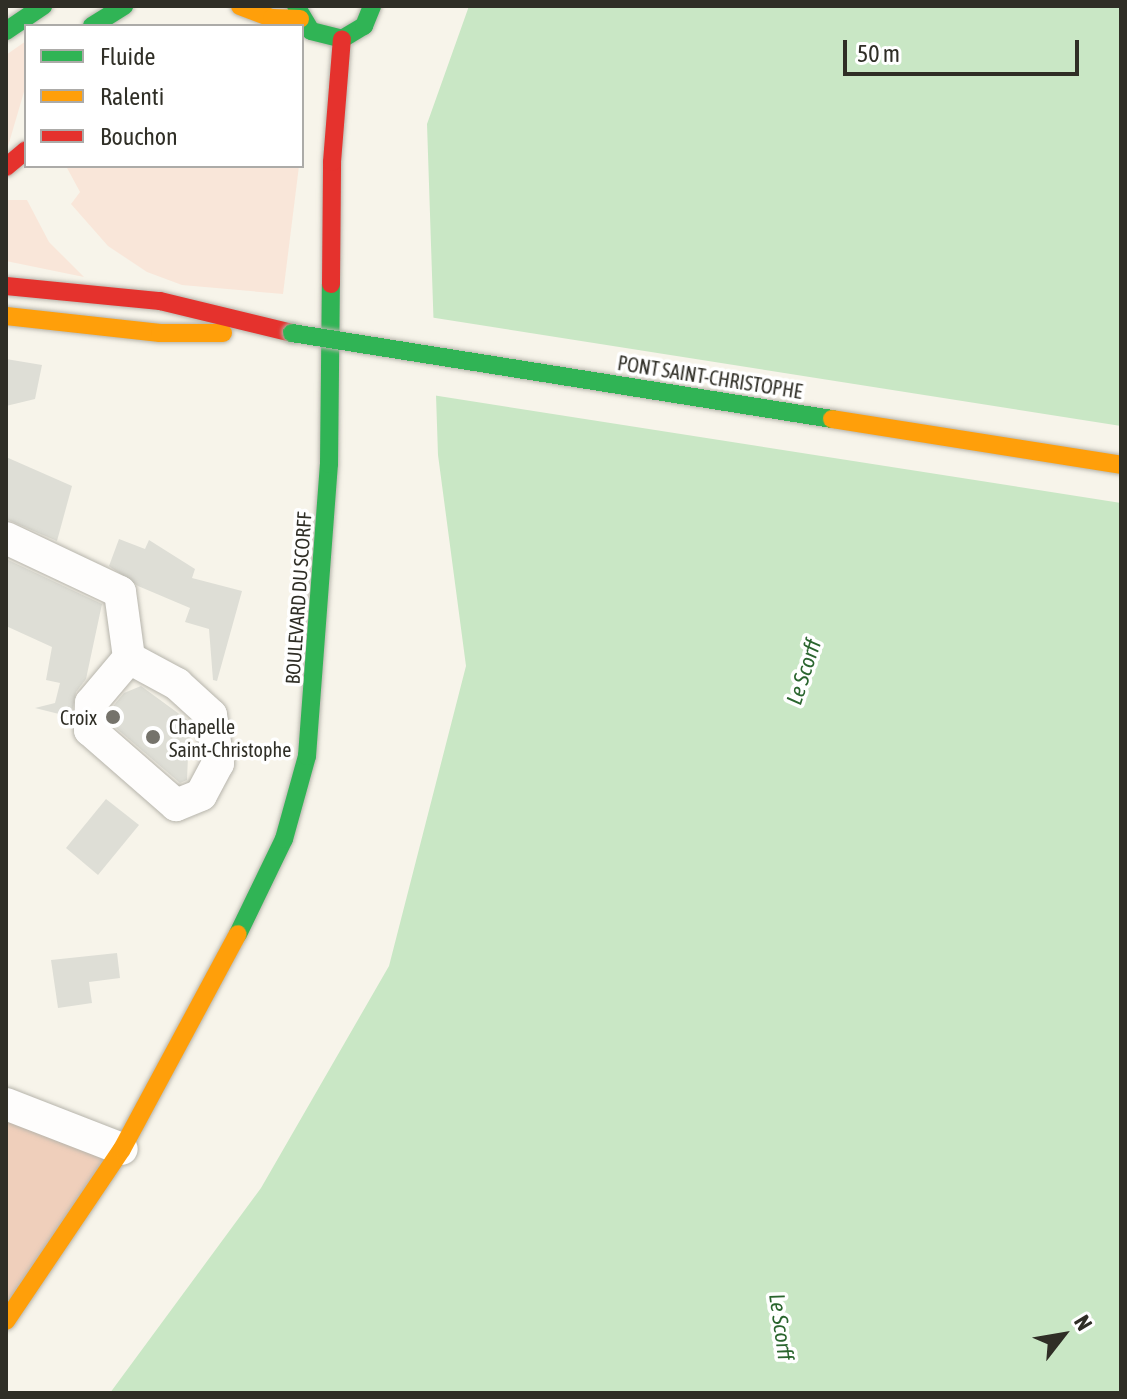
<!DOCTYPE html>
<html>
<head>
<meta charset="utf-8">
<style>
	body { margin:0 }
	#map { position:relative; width:1127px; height:1399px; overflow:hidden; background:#f7f4ea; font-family:"Asap Condensed",sans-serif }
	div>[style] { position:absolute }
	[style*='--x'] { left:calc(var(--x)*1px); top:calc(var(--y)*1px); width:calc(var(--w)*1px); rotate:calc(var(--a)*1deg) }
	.green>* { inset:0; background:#f9e6d9 }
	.forest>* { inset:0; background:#efcfbb }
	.water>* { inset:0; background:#c9e7c5 }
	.pier>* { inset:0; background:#f7f4ea }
	.building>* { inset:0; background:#deded6 }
	.roads { filter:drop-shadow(0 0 2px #b6b4ab) drop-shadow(0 0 2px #b6b4ab) }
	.street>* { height:32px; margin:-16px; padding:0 16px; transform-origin:16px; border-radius:16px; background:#fefdfc }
	.fast>* { height:18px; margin:-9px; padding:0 9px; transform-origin:9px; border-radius:9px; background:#30b455 }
	.slow>* { height:18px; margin:-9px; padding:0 9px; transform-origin:9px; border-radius:9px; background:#ff9f0a }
	.jam>* { height:18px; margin:-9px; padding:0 9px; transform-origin:9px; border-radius:9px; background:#e5322d }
	.bridges { filter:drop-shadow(0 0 2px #b6b4ab) drop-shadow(0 0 2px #b6b4ab) }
	.fast-bridge>* { height:18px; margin:-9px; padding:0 9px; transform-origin:9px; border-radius:9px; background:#30b455 }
	.slow-bridge>* { height:18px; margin:-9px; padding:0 9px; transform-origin:9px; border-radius:9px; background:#ff9f0a }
	.dots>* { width:22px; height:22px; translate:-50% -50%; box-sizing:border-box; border:4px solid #fff; border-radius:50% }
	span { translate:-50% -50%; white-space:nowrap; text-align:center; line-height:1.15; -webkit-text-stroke:7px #fff; paint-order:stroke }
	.street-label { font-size:20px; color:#2f2e26 }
	.poi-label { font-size:20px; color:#2f2e26 }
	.right { translate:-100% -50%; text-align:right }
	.left { translate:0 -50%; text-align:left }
	.water-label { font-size:22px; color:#2a652e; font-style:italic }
	.frame { position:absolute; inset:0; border:8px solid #2f2e26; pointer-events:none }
	.legend { position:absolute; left:24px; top:24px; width:280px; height:144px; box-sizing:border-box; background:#fff; border:2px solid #acaba8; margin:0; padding:10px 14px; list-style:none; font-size:24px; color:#2f2e26 }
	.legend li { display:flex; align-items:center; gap:16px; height:40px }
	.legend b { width:40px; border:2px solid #acaba8 }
	.north { position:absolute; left:1023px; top:1295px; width:80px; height:80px; -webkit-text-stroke:6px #fff; paint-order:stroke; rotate:59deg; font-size:22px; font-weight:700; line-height:32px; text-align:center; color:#2f2e26 }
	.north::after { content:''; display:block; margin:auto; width:28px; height:36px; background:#2f2e26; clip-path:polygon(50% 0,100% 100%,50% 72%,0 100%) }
	.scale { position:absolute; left:843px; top:40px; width:236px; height:36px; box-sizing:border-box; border:4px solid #2f2e26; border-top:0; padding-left:10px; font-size:24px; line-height:28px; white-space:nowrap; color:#2f2e26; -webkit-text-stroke:6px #fff; paint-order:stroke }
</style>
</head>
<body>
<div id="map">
	<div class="green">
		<div style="clip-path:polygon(26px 41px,26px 85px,6px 153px,6px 55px)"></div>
		<div style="clip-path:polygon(66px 166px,299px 166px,283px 294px,182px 285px,147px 272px,108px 246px,71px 204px,80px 192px)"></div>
		<div style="clip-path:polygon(6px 200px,27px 200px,49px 242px,84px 277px,6px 261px)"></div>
	</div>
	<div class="forest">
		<div style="clip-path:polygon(6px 1104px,122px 1149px,6px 1321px)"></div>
	</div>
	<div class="water">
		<div style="clip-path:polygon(469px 6px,1121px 6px,1121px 1393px,110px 1393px,261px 1188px,389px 966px,466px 666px,438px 455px,427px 124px)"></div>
	</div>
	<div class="pier">
		<div style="clip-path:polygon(429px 317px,1121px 426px,1121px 503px,432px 395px)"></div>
	</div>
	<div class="building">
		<div style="clip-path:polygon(6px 359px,42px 365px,35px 399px,6px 406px)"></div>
		<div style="clip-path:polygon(6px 457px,72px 486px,57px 541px,6px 519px)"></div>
		<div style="clip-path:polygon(119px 539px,145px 549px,149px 540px,195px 569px,192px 578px,242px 591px,217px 681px,213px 680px,209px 629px,185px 622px,190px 608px,138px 586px,109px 566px)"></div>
		<div style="clip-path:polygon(6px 559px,102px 604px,86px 679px,76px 692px,71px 717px,35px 708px,55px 703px,60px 683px,46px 680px,52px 647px,6px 626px)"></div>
		<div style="clip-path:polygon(141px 686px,193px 724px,194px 733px,178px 754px,188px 756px,187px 780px,180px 783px,109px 722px,110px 710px,124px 693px)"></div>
		<div style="clip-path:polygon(106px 799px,139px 825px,98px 875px,66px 848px)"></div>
		<div style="clip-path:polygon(117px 953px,120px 978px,89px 982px,92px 1003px,58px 1008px,51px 960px)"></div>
	</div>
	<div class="roads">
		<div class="street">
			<div style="--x:6;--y:538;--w:126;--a:25.3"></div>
			<div style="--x:120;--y:592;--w:67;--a:82.2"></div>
			<div style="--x:129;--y:658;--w:55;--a:28.4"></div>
			<div style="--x:177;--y:684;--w:46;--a:42.4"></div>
			<div style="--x:211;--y:715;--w:49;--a:81.7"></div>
			<div style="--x:218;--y:763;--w:36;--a:118"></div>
			<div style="--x:201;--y:795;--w:27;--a:158"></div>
			<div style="--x:176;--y:805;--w:114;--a:-138.9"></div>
			<div style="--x:90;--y:730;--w:27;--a:-88"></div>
			<div style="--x:91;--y:703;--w:59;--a:-49.8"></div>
			<div style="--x:6;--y:1104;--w:124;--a:21.2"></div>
		</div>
		<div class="fast">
			<div style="--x:296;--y:6;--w:29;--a:59"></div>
			<div style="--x:311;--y:31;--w:32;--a:14"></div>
			<div style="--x:342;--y:39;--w:26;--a:-31"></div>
			<div style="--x:364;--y:26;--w:22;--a:-68"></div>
			<div style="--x:92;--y:26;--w:38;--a:-32"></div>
			<div style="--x:6;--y:31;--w:45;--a:-34"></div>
			<div style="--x:238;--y:934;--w:106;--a:-64.2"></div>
			<div style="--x:284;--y:839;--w:86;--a:-74.5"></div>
			<div style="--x:307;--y:756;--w:293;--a:-85.7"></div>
			<div style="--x:329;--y:464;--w:180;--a:-89.4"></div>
		</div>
		<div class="slow">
			<div style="--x:240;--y:6;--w:34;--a:21"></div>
			<div style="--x:272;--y:18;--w:28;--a:2"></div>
			<div style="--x:6;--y:316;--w:155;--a:6.3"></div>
			<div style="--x:160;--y:333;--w:63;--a:0"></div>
			<div style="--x:6;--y:1321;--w:207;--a:-56"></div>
			<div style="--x:122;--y:1149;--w:244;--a:-61.7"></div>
		</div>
		<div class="jam">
			<div style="--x:6;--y:167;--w:26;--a:-40"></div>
			<div style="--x:331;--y:284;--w:122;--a:-89.5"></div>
			<div style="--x:332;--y:162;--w:123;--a:-85.4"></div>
			<div style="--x:6;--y:286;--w:155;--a:5.6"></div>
			<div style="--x:160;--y:301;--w:136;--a:13.6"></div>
		</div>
	</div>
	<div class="bridges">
		<div class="fast-bridge">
			<div style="--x:292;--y:333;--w:547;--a:9.05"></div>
		</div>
		<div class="slow-bridge">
			<div style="--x:832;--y:419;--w:293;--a:9"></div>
		</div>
	</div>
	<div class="dots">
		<div style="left:113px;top:717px;background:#75736b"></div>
		<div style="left:153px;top:737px;background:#75736b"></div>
	</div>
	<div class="street-label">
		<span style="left:710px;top:377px;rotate:9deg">PONT SAINT-CHRISTOPHE</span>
		<span style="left:298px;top:598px;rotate:-86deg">BOULEVARD DU SCORFF</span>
	</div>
	<div class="poi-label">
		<span class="right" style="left:97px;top:717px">Croix</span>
		<span class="left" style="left:169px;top:738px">Chapelle<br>Saint-Christophe</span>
	</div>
	<div class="water-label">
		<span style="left:804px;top:672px;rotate:-72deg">Le Scorff</span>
		<span style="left:781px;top:1327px;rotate:82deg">Le Scorff</span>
	</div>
	<div class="frame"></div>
	<ul class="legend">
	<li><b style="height:10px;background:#30b455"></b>Fluide</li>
	<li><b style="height:10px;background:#ff9f0a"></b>Ralenti</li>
	<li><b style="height:10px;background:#e5322d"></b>Bouchon</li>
	</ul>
	<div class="north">N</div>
	<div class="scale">50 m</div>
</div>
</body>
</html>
